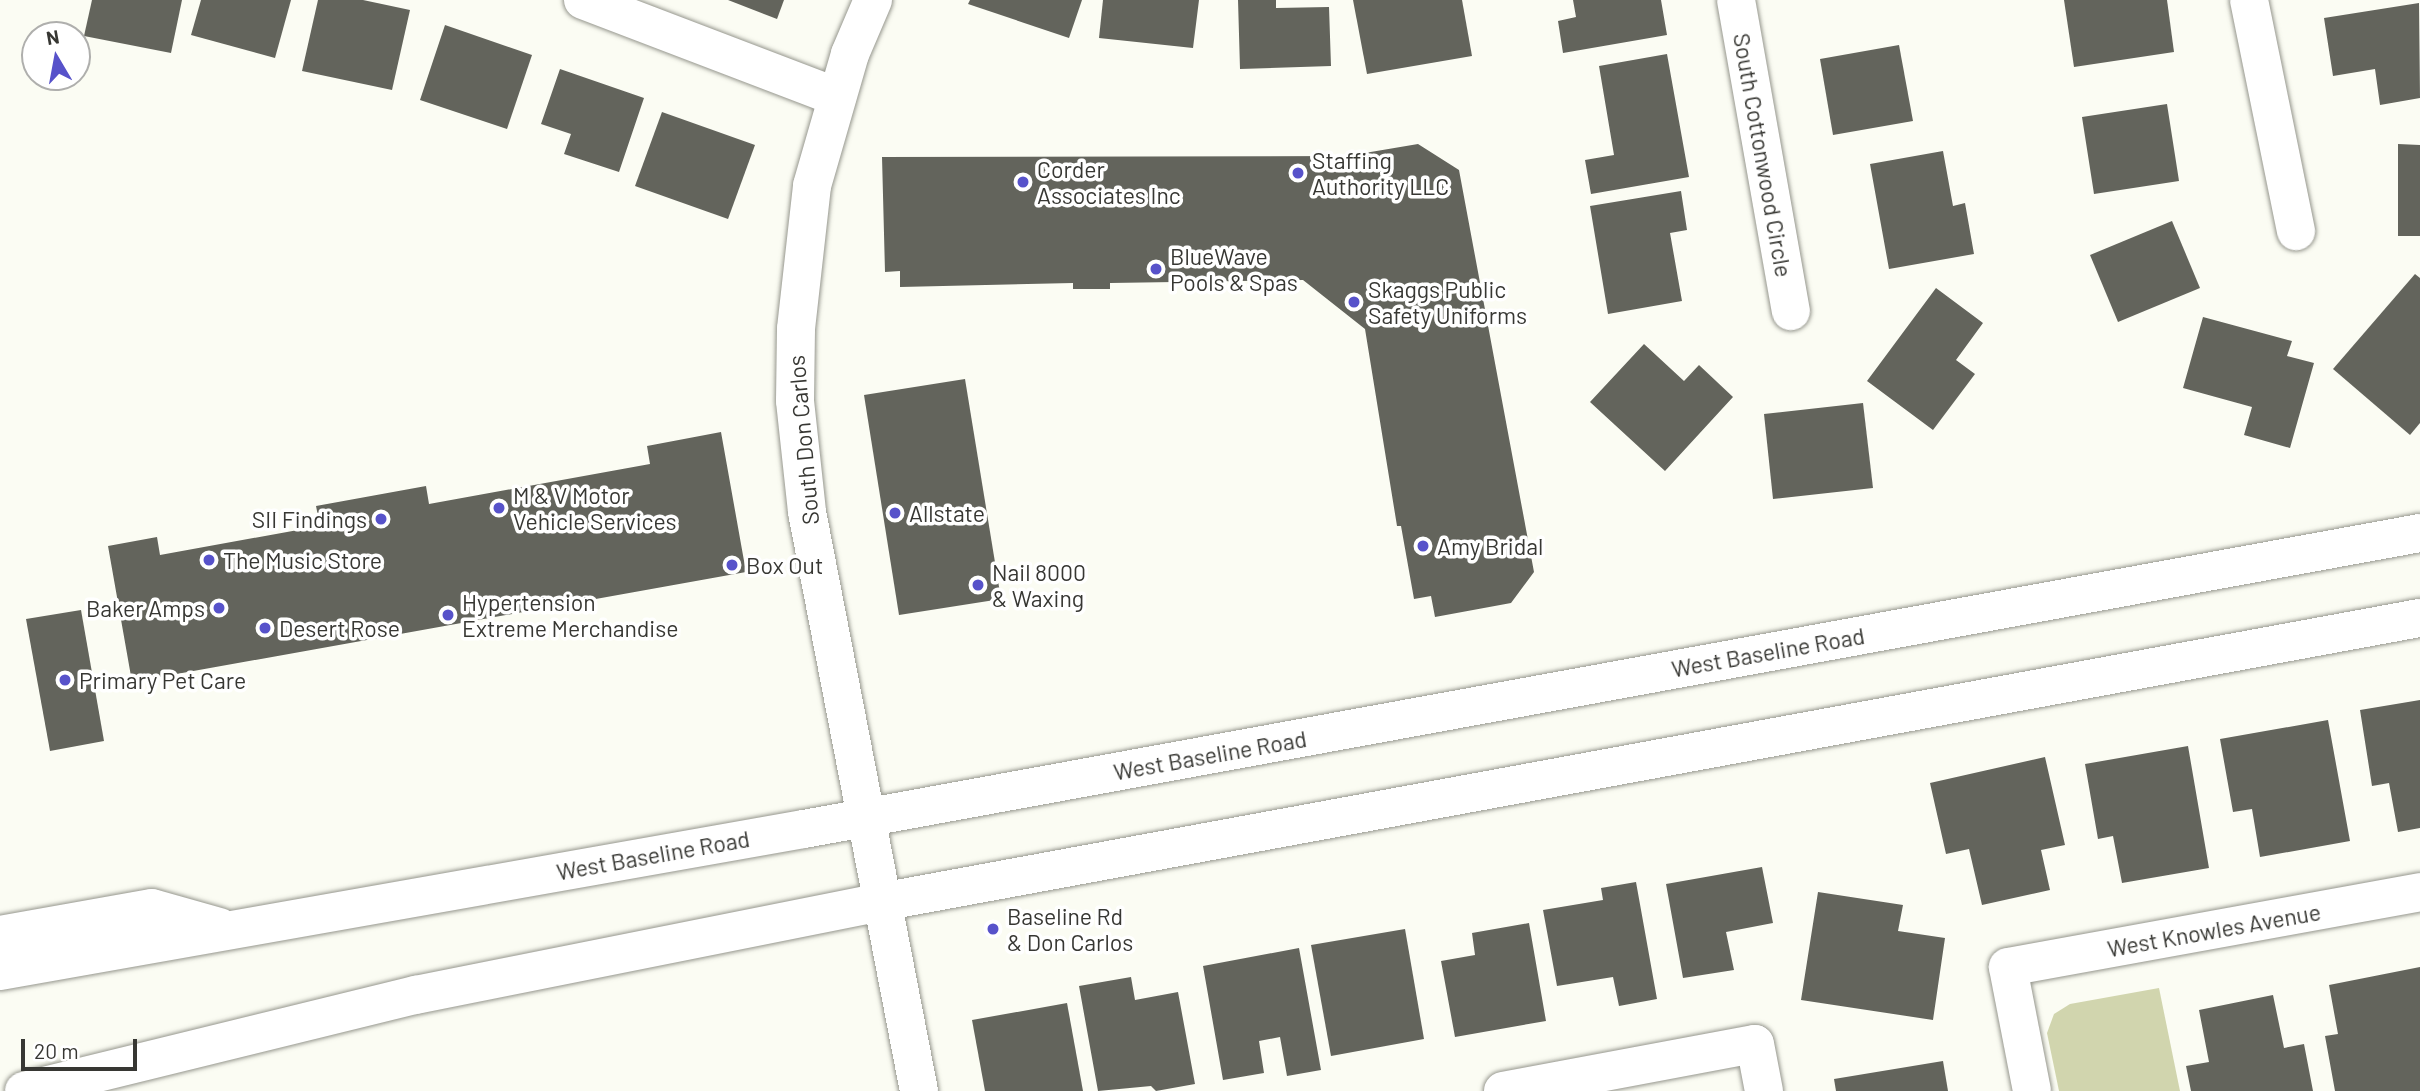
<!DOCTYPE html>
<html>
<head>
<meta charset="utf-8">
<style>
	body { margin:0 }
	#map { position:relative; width:2420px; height:1091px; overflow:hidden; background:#fbfcf3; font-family:Barlow,sans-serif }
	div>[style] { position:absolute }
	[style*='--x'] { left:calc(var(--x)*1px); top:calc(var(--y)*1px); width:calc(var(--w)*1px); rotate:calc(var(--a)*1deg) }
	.green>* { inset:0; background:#d1d5ae }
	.building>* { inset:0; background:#63645c }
	.roads { filter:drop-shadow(0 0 2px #96978e) drop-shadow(0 0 2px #96978e) }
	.minor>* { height:38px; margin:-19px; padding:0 19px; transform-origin:19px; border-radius:19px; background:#fff }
	.major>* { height:38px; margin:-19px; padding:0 19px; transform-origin:19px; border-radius:19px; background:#fff }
	.dots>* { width:19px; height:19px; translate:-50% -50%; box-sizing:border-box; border:4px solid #fff; border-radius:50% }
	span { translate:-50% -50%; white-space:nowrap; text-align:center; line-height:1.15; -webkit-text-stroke:7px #fff; paint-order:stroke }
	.street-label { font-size:23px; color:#373733 }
	.poi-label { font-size:23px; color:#373733 }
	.left { translate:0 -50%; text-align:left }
	.right { translate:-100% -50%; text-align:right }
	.north { position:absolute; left:21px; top:21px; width:70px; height:70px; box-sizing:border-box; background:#fff; border:2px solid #afafad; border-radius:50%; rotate:350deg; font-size:19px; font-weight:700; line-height:28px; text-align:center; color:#373733 }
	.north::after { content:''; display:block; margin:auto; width:24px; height:32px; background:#5752ca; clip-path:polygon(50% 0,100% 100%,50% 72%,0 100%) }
	.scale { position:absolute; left:21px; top:1039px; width:116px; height:32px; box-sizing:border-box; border:4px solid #373733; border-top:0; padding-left:9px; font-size:21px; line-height:24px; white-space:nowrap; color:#373733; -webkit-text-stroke:5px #fff; paint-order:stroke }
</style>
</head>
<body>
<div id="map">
	<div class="green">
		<div style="clip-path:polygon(2159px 988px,2180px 1091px,2059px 1091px,2047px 1033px,2054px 1014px,2070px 1004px)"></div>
	</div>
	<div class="building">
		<div style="clip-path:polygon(92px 0,182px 0,171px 53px,84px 36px)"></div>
		<div style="clip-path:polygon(201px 0,291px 0,275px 58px,191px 35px)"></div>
		<div style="clip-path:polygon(318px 0,363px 0,410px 10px,392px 90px,302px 71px)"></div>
		<div style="clip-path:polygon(728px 0,784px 0,777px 19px)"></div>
		<div style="clip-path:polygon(970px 0,1082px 0,1069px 38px,968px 4px)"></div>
		<div style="clip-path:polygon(1103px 0,1199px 0,1193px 48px,1099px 38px)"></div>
		<div style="clip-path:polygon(1238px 0,1276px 0,1276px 8px,1329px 7px,1331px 66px,1240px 69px)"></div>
		<div style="clip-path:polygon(1353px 0,1462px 0,1472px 56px,1367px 74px)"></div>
		<div style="clip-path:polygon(1573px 0,1661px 0,1667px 35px,1563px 53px,1558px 21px,1576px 17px)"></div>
		<div style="clip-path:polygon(2064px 0,2167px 0,2174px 52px,2074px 67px)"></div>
		<div style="clip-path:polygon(2419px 3px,2420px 98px,2380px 105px,2375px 69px,2333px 76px,2324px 18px)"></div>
		<div style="clip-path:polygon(445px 25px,532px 55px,507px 129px,420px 100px)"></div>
		<div style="clip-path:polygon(1899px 45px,1913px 121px,1833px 135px,1820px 59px)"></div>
		<div style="clip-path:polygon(1667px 54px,1689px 177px,1591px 194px,1585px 160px,1614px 155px,1599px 66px)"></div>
		<div style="clip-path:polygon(560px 69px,644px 98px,619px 172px,564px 154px,571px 134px,541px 124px)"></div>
		<div style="clip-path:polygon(2167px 104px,2179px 181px,2094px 194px,2082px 117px)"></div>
		<div style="clip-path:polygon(662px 112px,755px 145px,728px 219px,635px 186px)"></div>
		<div style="clip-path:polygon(1418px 144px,1459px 170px,1534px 572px,1511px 603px,1435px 617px,1431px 596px,1414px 599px,1401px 526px,1397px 526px,1365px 329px,1303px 280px,1110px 283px,1110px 289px,1073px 289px,1073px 283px,900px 287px,900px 271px,885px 272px,882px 157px,1347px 156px)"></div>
		<div style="clip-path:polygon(2398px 144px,2420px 145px,2420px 236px,2398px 236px)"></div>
		<div style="clip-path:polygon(1943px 151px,1953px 206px,1965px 203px,1974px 254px,1889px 269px,1870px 164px)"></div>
		<div style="clip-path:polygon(1681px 191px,1687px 230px,1670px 233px,1682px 301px,1608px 314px,1590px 206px)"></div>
		<div style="clip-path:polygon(2172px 221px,2200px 288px,2118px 322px,2090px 255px)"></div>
		<div style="clip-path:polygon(2415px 274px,2420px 278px,2420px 423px,2410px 435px,2333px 369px)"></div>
		<div style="clip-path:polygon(1936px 288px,1983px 323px,1956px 360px,1975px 374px,1933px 430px,1867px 381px)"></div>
		<div style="clip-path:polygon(2203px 317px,2292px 341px,2287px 356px,2314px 363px,2290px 448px,2244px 435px,2252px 407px,2183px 388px)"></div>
		<div style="clip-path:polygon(1644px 344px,1684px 381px,1699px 365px,1733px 397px,1665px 471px,1590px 402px)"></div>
		<div style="clip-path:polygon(965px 379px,1001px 599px,899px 615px,864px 395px)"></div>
		<div style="clip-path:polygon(1863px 403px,1873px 488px,1773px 499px,1764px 414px)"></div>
		<div style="clip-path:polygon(721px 432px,746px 572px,132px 682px,108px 546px,157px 537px,160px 555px,320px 526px,316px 506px,426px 486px,429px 504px,650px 464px,647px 446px)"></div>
		<div style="clip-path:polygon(81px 610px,104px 741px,50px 751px,26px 619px)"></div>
		<div style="clip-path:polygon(2420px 700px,2420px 828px,2398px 832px,2389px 783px,2372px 786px,2360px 710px)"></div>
		<div style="clip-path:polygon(2328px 720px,2350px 841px,2260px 857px,2252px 809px,2233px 812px,2220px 739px)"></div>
		<div style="clip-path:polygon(2188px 746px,2209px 868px,2122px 883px,2113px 836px,2098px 839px,2085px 764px)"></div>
		<div style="clip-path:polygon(2045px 757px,2065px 845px,2041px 850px,2050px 890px,1982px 905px,1969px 849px,1946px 854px,1930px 783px)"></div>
		<div style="clip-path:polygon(1762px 867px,1773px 923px,1726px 932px,1734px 970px,1683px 978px,1666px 884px)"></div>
		<div style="clip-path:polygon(1636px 882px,1657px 999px,1619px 1006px,1613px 977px,1557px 986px,1543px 910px,1603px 900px,1601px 888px)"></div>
		<div style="clip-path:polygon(1818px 892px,1903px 905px,1898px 931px,1945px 938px,1933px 1020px,1801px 1000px)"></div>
		<div style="clip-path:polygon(1529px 923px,1546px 1021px,1455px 1037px,1441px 961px,1475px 955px,1472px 933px)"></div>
		<div style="clip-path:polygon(1405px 929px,1424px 1039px,1331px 1056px,1311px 945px)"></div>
		<div style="clip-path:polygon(1299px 948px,1321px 1070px,1287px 1076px,1280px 1037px,1259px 1041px,1264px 1073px,1223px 1080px,1203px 966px)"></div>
		<div style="clip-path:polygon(2420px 967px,2420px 1091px,2335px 1091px,2325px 1036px,2338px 1034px,2329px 985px)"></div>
		<div style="clip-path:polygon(1131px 977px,1135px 1000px,1178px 992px,1195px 1084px,1156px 1091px,1151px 1086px,1098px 1091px,1079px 986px)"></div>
		<div style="clip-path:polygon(2273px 995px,2284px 1048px,2304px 1044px,2313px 1091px,2191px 1091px,2186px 1066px,2209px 1062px,2199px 1010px)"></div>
		<div style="clip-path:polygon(1067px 1003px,1083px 1091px,985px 1091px,972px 1020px)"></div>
		<div style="clip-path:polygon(1943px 1061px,1948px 1091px,1836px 1091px,1834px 1079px)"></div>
	</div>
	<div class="roads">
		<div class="minor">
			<div style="--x:583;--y:0;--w:272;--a:20.9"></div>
			<div style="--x:873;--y:0;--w:59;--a:113.1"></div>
			<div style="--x:850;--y:54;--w:137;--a:106.1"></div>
			<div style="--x:812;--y:186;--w:144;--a:96.4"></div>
			<div style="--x:796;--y:329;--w:72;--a:90.8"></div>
			<div style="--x:795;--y:401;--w:112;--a:83.8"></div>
			<div style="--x:807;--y:512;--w:590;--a:79.05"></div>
			<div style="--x:1736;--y:0;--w:316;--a:80"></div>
			<div style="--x:2249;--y:0;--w:236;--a:78.5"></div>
			<div style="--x:1503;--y:1091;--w:256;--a:-10.6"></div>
			<div style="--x:1755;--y:1044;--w:48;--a:79.2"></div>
			<div style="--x:2032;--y:1091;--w:126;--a:-101"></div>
			<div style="--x:2008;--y:967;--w:419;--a:-10.3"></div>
		</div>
		<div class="major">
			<div style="--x:0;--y:935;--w:154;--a:-10.1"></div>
			<div style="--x:152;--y:908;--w:70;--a:15.8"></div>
			<div style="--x:0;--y:971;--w:816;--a:-10.02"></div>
			<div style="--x:804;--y:829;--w:1643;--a:-10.38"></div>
			<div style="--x:24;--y:1091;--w:404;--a:-13.8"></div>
			<div style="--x:416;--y:995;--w:474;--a:-11.3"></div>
			<div style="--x:881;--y:902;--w:1565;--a:-10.46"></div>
		</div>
	</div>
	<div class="dots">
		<div style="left:1298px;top:173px;background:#5752ca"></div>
		<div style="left:1023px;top:182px;background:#5752ca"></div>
		<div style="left:1156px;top:269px;background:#5752ca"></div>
		<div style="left:1354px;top:302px;background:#5752ca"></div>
		<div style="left:499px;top:508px;background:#5752ca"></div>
		<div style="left:895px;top:513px;background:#5752ca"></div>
		<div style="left:381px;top:519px;background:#5752ca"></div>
		<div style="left:1423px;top:546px;background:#5752ca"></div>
		<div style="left:209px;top:560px;background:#5752ca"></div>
		<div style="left:732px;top:565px;background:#5752ca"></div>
		<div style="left:978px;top:585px;background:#5752ca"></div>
		<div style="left:219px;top:608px;background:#5752ca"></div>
		<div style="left:448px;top:615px;background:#5752ca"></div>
		<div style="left:265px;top:628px;background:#5752ca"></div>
		<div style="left:65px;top:680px;background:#5752ca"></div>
		<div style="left:993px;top:929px;background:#5752ca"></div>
	</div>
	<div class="street-label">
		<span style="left:1763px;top:155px;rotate:80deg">South Cottonwood Circle</span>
		<span style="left:803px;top:440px;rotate:-95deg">South Don Carlos</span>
		<span style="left:1768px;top:652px;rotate:-10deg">West Baseline Road</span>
		<span style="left:1210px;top:755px;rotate:-10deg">West Baseline Road</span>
		<span style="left:653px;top:855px;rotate:-10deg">West Baseline Road</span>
		<span style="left:2214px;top:930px;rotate:-10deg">West Knowles Avenue</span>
	</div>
	<div class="poi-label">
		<span class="left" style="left:1312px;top:173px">Staffing<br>Authority LLC</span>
		<span class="left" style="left:1037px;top:182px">Corder<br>Associates Inc</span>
		<span class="left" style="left:1170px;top:269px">BlueWave<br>Pools &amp; Spas</span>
		<span class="left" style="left:1368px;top:302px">Skaggs Public<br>Safety Uniforms</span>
		<span class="left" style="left:513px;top:508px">M &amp; V Motor<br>Vehicle Services</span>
		<span class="left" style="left:909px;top:513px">Allstate</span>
		<span class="right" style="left:367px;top:519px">SII Findings</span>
		<span class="left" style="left:1437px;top:546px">Amy Bridal</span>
		<span class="left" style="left:223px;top:560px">The Music Store</span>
		<span class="left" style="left:746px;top:565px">Box Out</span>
		<span class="left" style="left:992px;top:585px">Nail 8000<br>&amp; Waxing</span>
		<span class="left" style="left:462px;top:615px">Hypertension<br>Extreme Merchandise</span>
		<span class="right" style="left:205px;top:608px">Baker Amps</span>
		<span class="left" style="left:279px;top:628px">Desert Rose</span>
		<span class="left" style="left:79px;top:680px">Primary Pet Care</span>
		<span class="left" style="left:1007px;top:929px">Baseline Rd<br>&amp; Don Carlos</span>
	</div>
	<div class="north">N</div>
	<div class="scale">20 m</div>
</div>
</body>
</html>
